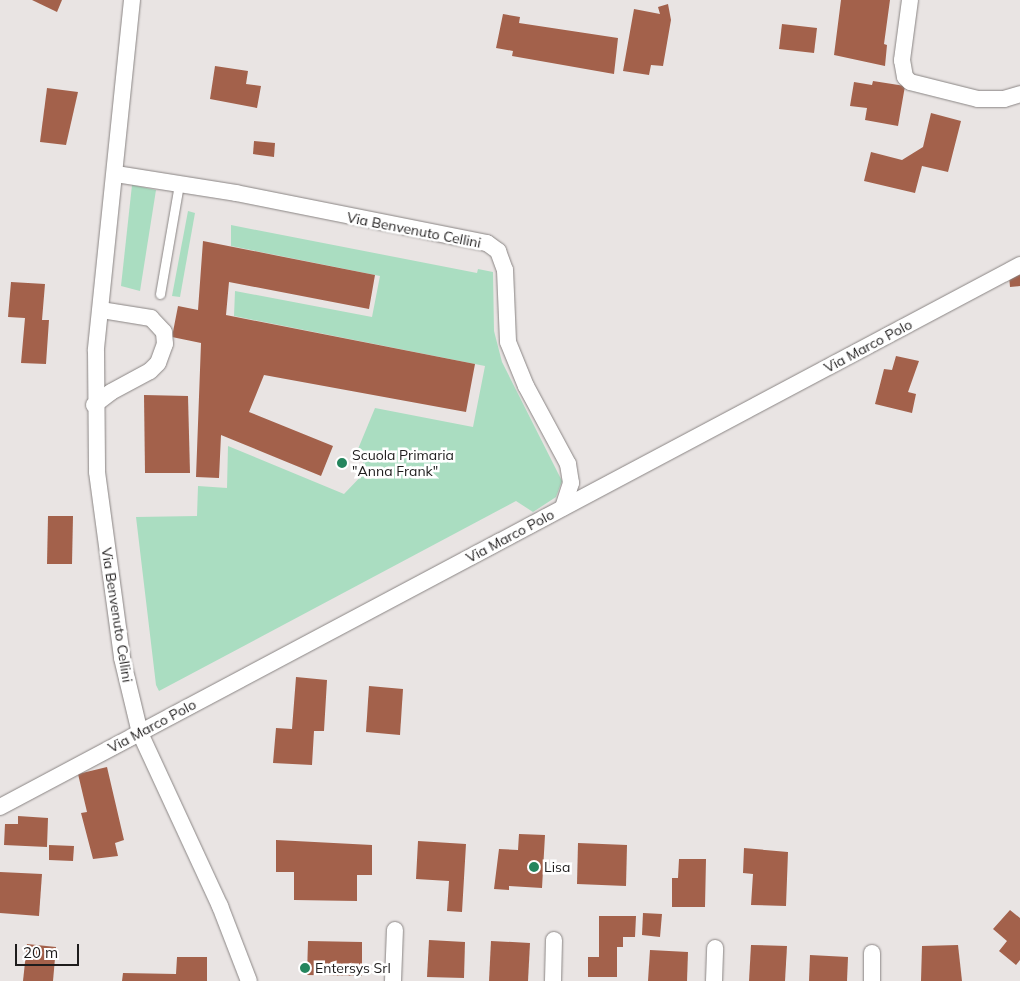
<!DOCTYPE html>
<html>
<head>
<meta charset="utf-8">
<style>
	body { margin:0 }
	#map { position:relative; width:1020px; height:981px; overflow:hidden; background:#e9e4e3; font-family:Mulish,sans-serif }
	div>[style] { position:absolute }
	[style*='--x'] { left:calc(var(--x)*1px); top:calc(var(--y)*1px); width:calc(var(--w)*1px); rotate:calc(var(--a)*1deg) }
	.green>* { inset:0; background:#aaddc1 }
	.building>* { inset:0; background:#a3614b }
	.roads { filter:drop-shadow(0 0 1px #8a8584) drop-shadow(0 0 1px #8a8584) }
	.lane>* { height:9px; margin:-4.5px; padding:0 4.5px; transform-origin:4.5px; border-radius:4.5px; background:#fff }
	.street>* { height:16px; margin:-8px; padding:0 8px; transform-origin:8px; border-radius:8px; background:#fff }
	.dots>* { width:14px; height:14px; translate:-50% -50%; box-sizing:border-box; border:2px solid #fff; border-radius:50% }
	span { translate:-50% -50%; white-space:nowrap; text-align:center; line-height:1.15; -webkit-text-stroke:5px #fff; paint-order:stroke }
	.street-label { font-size:14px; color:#1e1c1c }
	.poi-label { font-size:14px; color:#1e1c1c }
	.left { translate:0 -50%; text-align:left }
	.scale { position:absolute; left:15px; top:944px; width:64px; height:22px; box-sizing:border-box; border:2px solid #1e1c1c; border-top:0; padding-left:6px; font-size:15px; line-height:18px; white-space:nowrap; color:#1e1c1c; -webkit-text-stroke:4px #fff; paint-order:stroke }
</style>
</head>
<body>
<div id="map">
	<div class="green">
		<div style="clip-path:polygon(132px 185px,156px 190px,140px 291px,121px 286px)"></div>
		<div style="clip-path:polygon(188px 211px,195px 213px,180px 297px,172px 296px)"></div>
		<div style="clip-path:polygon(231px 225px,477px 273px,478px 269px,493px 272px,494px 331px,502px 362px,562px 481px,556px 497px,533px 512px,516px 501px,159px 691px,156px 685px,136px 517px,197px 516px,198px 486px,227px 488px,228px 446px,344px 494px,366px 471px,358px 449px,375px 408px,473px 427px,485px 366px,234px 316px,235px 291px,372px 317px,380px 276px,231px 246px)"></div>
	</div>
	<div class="building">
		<div style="clip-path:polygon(32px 0,62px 0,57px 12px)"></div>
		<div style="clip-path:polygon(841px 0,890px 0,884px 44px,887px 45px,885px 66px,834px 55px)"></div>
		<div style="clip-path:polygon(668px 4px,671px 20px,663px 66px,651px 65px,649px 75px,623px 71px,634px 9px,660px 14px,658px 7px)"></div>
		<div style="clip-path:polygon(503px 14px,520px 17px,519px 23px,618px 38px,614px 74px,512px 56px,513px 51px,496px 48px)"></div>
		<div style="clip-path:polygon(782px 24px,817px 28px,814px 53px,779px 49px)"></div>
		<div style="clip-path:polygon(215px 66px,248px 71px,246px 84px,261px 86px,257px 108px,210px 99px)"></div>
		<div style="clip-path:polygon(873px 81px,905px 86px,898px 126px,865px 120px,867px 108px,850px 106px,854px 82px,872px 85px)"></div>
		<div style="clip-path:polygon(47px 88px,78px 92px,66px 145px,40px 142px)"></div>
		<div style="clip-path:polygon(931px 113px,961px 121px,948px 172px,922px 166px,915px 193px,864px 181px,871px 152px,902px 160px,923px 147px)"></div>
		<div style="clip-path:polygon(254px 141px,275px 143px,274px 157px,253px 154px)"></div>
		<div style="clip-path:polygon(203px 241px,375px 275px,369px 309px,229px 282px,226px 315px,475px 364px,466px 412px,264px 375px,249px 412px,333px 446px,321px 476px,221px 435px,219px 478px,196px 477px,201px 343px,172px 337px,178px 306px,198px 310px)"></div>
		<div style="clip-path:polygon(1020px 275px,1020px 286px,1010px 287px,1009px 276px)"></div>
		<div style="clip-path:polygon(11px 282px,45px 284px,42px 320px,49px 320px,46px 364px,21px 363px,25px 318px,8px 317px)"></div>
		<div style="clip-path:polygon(896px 356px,919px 361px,908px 392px,916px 394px,912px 413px,875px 404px,884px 369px,892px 370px)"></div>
		<div style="clip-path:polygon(144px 395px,188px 396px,190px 473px,145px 473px)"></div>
		<div style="clip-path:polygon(48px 516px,73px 516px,72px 564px,47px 564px)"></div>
		<div style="clip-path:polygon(296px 677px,327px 680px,324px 731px,314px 731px,312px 765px,273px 763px,276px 728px,292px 729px)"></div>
		<div style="clip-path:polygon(369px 686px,403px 689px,400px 735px,366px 732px)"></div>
		<div style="clip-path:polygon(107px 767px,124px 840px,115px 843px,118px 856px,93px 859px,81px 813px,87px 812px,78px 774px)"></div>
		<div style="clip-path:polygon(18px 816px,48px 818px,47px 847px,4px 845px,5px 824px,18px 824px)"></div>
		<div style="clip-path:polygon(519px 834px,545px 835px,542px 888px,509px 886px,509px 890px,494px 889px,499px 849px,518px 850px)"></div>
		<div style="clip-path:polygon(276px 840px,372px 845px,372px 875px,357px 875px,357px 901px,294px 900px,294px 872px,276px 872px)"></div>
		<div style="clip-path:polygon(418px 841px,466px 844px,462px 912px,447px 911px,449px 881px,416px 879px)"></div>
		<div style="clip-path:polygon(578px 843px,627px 845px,626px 886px,577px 884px)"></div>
		<div style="clip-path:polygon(49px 845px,74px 846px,73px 861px,49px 860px)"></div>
		<div style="clip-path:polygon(744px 848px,788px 852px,786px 906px,751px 905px,753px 874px,743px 873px)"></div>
		<div style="clip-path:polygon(679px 859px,706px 859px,705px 907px,672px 907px,672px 878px,678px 878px)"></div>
		<div style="clip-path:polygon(0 872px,42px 874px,39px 916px,0 913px)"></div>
		<div style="clip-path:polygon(1010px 910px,1020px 918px,1020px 960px,1016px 965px,999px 951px,1007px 941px,993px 929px)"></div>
		<div style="clip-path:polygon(643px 913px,662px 914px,660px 937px,642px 935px)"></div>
		<div style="clip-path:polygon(599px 916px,636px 916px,635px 937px,623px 937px,623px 947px,617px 947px,617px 977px,588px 977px,588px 957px,599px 957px)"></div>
		<div style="clip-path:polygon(429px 940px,465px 942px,464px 978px,427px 977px)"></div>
		<div style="clip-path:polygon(308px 941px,362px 942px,362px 976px,307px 975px)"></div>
		<div style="clip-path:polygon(491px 941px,530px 943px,528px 981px,489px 981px)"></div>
		<div style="clip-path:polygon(27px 944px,56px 947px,53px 981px,23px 981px)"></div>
		<div style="clip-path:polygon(751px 945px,787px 946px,785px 981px,749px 981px)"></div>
		<div style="clip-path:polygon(958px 945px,962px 981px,921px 981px,922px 946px)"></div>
		<div style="clip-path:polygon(650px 950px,688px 952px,687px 981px,648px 981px)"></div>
		<div style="clip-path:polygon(810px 955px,848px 957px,847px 981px,809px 981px)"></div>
		<div style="clip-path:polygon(177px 957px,207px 957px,207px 981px,122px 981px,123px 973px,176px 974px)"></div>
	</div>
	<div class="roads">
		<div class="lane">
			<div style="--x:160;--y:294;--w:112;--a:-80.2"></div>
		</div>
		<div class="street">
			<div style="--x:132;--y:0;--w:353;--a:95.9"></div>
			<div style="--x:96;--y:351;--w:121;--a:89.5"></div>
			<div style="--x:97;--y:472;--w:188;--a:82.3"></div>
			<div style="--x:122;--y:658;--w:77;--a:76.5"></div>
			<div style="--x:140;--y:733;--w:191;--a:65.2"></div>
			<div style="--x:220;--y:906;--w:80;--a:68.9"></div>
			<div style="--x:910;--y:0;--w:61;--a:97.6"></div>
			<div style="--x:902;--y:60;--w:17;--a:80"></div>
			<div style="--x:905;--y:77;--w:7;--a:45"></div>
			<div style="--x:910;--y:82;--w:70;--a:14"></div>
			<div style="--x:978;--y:99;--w:26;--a:0"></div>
			<div style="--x:1004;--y:99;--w:17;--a:-17"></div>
			<div style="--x:116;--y:174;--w:121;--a:9"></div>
			<div style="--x:236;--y:193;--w:256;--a:11.3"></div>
			<div style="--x:487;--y:243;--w:14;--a:36"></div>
			<div style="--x:498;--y:251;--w:20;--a:70"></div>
			<div style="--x:505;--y:270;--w:72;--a:87.6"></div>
			<div style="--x:508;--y:342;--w:48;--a:67.8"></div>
			<div style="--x:526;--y:386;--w:89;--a:61.7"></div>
			<div style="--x:568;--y:464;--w:19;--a:81"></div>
			<div style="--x:571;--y:483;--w:26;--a:108"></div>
			<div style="--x:94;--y:405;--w:21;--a:-37"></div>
			<div style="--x:111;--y:392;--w:44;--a:-28.3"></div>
			<div style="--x:150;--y:371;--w:11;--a:-45"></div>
			<div style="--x:158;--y:363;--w:20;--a:-70"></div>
			<div style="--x:165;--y:344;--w:12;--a:-95"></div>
			<div style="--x:164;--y:332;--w:19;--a:-133"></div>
			<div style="--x:151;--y:318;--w:51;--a:-170.9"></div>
			<div style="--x:0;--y:807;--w:1155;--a:-27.98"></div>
			<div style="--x:393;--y:981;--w:51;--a:-87.8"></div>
			<div style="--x:553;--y:981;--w:41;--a:-88.6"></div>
			<div style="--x:714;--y:981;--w:33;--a:-88"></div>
			<div style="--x:872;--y:981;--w:28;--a:-90"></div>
		</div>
	</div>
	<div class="dots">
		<div style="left:342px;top:463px;background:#25855d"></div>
		<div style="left:534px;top:867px;background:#25855d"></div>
		<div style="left:305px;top:968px;background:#25855d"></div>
	</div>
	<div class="street-label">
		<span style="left:414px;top:230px;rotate:11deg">Via Benvenuto Cellini</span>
		<span style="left:868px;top:346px;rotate:-28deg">Via Marco Polo</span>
		<span style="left:510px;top:536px;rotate:-28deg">Via Marco Polo</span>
		<span style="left:117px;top:615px;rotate:81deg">Via Benvenuto Cellini</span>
		<span style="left:152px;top:726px;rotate:-28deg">Via Marco Polo</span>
	</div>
	<div class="poi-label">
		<span class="left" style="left:352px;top:463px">Scuola Primaria<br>"Anna Frank"</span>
		<span class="left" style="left:544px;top:867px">Lisa</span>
		<span class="left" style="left:315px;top:968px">Entersys Srl</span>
	</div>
	<div class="scale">20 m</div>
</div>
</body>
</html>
